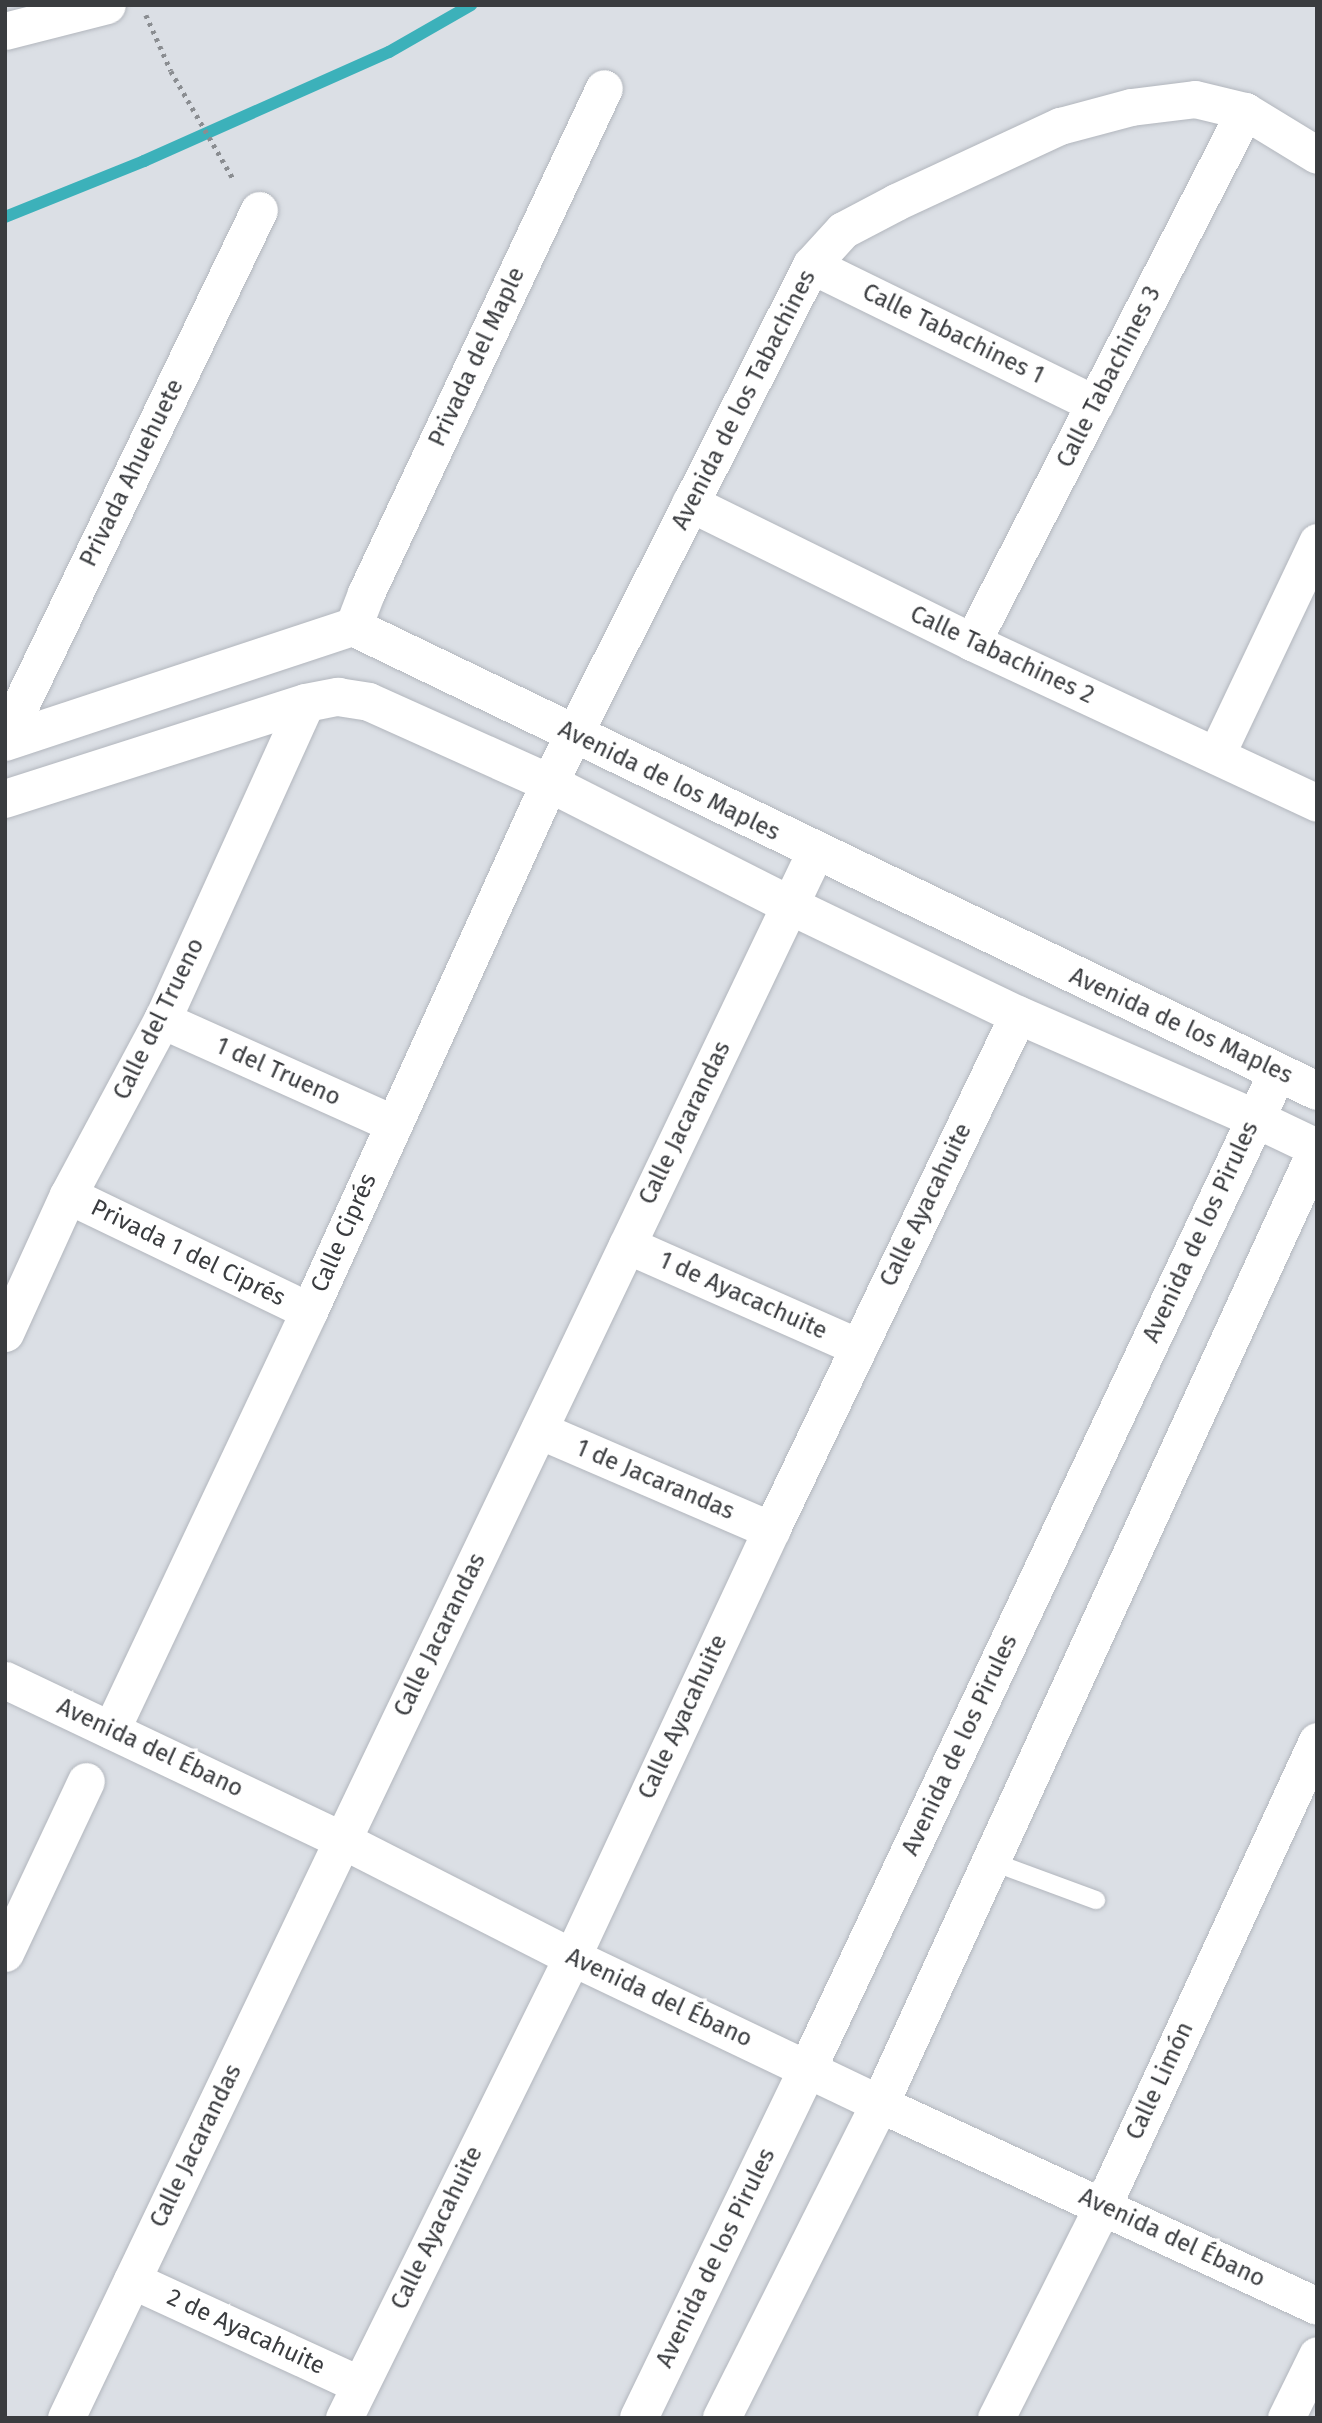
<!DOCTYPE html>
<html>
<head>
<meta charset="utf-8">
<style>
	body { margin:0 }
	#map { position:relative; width:1322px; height:2423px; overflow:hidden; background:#dbdfe5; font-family:"Fira Sans",sans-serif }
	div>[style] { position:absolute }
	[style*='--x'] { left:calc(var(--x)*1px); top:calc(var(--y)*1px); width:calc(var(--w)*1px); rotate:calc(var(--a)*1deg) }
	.stream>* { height:12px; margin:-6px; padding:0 6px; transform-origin:6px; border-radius:6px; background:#3cb1ba }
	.path>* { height:4.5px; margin-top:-2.25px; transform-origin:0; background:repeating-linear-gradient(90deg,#8a8d91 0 3.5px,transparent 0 8.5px) }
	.roads { filter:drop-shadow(0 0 2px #b2b6bd) drop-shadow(0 0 2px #b2b6bd) }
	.lane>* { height:18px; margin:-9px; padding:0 9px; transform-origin:9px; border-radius:9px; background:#fff }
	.street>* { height:37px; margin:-18.5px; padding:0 18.5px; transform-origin:18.5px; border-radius:18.5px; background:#fff }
	.secondary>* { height:38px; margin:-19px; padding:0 19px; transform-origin:19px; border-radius:19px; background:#fff }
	span { translate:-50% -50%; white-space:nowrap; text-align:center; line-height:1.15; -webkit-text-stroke:7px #fff; paint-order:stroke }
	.street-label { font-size:24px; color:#3a3c3f }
	.frame { position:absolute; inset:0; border:7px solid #3a3c3f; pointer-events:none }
</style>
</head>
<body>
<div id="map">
	<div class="stream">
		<div style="--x:5;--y:217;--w:150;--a:-21.9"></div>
		<div style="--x:144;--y:161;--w:268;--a:-24"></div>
		<div style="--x:389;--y:52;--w:95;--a:-29.8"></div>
	</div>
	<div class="path">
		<div style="--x:146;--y:15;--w:61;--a:65.9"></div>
		<div style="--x:171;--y:71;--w:126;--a:60"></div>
	</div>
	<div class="roads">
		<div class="lane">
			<div style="--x:993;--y:1862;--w:110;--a:20.3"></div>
		</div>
		<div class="street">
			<div style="--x:5;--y:31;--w:105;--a:-14.3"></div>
			<div style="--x:811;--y:265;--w:316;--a:26.1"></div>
			<div style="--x:690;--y:503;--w:314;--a:26.2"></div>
			<div style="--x:972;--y:642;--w:381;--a:25"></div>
			<div style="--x:353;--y:627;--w:36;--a:-69"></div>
			<div style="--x:366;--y:593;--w:558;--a:-64.77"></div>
			<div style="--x:972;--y:642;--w:597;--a:-62.79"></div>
			<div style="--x:5;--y:737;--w:585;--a:-64.27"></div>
			<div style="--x:1216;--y:755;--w:236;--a:-64.6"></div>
			<div style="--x:162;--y:1020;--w:254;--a:24.1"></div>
			<div style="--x:68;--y:1195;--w:267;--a:25.7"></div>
			<div style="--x:627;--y:1245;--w:253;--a:23.8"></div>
			<div style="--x:5;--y:1333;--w:152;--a:-65.5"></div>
			<div style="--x:68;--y:1195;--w:199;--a:-61.8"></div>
			<div style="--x:162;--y:1020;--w:348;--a:-65.6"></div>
			<div style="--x:539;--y:1430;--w:253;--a:23.3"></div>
			<div style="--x:5;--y:1680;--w:373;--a:25.4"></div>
			<div style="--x:342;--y:1840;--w:258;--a:27"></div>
			<div style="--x:572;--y:1957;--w:341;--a:25.5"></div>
			<div style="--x:880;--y:2104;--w:481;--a:24.8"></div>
			<div style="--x:111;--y:1730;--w:463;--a:-64.7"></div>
			<div style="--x:309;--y:1311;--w:580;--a:-65.56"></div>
			<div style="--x:549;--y:783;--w:580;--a:-63.17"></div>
			<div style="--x:811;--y:265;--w:47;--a:-47.6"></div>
			<div style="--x:843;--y:230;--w:60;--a:-27.8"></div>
			<div style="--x:896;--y:202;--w:181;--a:-24.9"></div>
			<div style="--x:1060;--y:126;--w:73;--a:-15"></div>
			<div style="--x:1131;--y:107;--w:64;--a:-7.1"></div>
			<div style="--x:1195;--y:99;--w:51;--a:13.5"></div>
			<div style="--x:1245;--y:111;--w:84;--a:31.4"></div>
			<div style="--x:5;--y:1953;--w:190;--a:-64.8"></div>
			<div style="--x:132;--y:2280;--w:251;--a:24.7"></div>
			<div style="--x:66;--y:2418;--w:1736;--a:-64.44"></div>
			<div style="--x:344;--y:2418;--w:514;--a:-63.68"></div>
			<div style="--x:572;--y:1957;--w:471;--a:-65"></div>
			<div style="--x:771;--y:1530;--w:571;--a:-64.38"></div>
			<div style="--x:996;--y:2418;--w:238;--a:-63.3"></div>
			<div style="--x:1103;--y:2205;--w:511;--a:-65.24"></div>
			<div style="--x:1286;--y:2418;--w:70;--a:-63.8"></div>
		</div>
		<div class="secondary">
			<div style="--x:5;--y:742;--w:367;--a:-18.3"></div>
			<div style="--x:353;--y:627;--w:1070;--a:25.7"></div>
			<div style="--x:5;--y:799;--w:316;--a:-17.7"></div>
			<div style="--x:306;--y:703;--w:33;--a:-11"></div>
			<div style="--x:338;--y:697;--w:31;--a:9"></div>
			<div style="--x:369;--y:702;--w:197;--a:24.2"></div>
			<div style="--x:549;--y:783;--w:269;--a:26.9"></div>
			<div style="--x:789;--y:905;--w:254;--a:25.7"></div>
			<div style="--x:1018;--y:1015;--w:257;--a:23.6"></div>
			<div style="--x:1254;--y:1118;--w:70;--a:25.5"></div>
			<div style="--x:639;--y:2418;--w:389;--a:-64.2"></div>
			<div style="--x:808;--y:2068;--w:1101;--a:-64.74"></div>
			<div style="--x:722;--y:2418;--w:352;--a:-63.3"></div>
			<div style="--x:880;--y:2104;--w:1049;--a:-65.39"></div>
		</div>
	</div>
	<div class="street-label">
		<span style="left:953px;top:334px;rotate:26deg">Calle Tabachines 1</span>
		<span style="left:477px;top:357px;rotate:-65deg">Privada del Maple</span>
		<span style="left:1109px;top:377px;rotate:-63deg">Calle Tabachines 3</span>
		<span style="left:744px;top:400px;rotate:-63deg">Avenida de los Tabachines</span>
		<span style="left:132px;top:473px;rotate:-64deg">Privada Ahuehuete</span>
		<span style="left:1002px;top:655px;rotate:25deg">Calle Tabachines 2</span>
		<span style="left:669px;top:781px;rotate:26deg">Avenida de los Maples</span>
		<span style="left:159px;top:1019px;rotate:-64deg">Calle del Trueno</span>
		<span style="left:1181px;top:1026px;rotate:25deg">Avenida de los Maples</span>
		<span style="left:278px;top:1072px;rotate:24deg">1 del Trueno</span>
		<span style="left:685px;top:1123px;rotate:-64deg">Calle Jacarandas</span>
		<span style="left:926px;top:1205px;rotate:-64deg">Calle Ayacahuite</span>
		<span style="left:1201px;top:1232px;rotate:-65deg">Avenida de los Pirules</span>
		<span style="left:344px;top:1233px;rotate:-66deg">Calle Ciprés</span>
		<span style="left:188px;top:1253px;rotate:26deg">Privada 1 del Ciprés</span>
		<span style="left:743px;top:1296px;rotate:24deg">1 de Ayacachuite</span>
		<span style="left:655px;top:1480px;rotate:23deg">1 de Jacarandas</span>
		<span style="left:440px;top:1635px;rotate:-64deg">Calle Jacarandas</span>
		<span style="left:683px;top:1717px;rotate:-65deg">Calle Ayacahuite</span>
		<span style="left:960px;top:1745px;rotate:-65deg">Avenida de los Pirules</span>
		<span style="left:150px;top:1748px;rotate:25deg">Avenida del Ébano</span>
		<span style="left:659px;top:1998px;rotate:25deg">Avenida del Ébano</span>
		<span style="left:1160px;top:2081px;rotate:-65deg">Calle Limón</span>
		<span style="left:196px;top:2146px;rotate:-64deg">Calle Jacarandas</span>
		<span style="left:437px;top:2228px;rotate:-64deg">Calle Ayacahuite</span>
		<span style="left:1172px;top:2238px;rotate:25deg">Avenida del Ébano</span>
		<span style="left:716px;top:2258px;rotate:-64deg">Avenida de los Pirules</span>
		<span style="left:246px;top:2332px;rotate:25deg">2 de Ayacahuite</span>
	</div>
	<div class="frame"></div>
</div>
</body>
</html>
